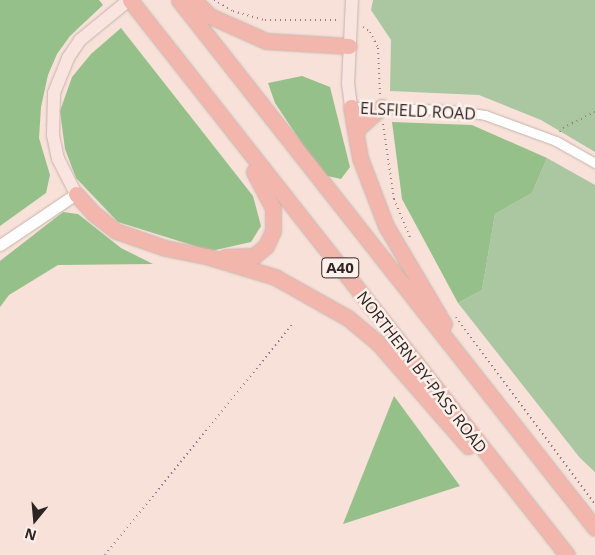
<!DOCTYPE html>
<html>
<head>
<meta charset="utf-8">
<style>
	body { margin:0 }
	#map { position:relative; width:595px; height:555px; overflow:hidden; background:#f7e1d9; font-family:"Open Sans",sans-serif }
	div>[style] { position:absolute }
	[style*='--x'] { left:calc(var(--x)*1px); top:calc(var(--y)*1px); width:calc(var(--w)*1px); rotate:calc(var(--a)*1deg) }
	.green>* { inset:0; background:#aac7a2 }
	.forest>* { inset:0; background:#96c08a }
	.path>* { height:2px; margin-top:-1px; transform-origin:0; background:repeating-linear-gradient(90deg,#90807b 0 1px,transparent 0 5px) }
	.roads { filter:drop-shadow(0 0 1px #c7b2aa) drop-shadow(0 0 1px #c7b2aa) }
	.minor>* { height:9px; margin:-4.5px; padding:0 4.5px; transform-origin:4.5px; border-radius:4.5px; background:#fff }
	.tertiary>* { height:11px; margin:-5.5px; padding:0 5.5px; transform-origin:5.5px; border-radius:5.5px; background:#fff }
	.secondary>* { height:12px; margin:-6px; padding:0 6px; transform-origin:6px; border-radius:6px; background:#fae4e0 }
	.trunk>* { height:15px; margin:-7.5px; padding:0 7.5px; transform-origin:7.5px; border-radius:7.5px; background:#f3b6ac }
	span { translate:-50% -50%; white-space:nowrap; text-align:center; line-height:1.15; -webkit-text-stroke:5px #fef0eb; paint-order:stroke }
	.shield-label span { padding:1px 4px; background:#fef0eb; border:1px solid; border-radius:4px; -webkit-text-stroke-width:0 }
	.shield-label { font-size:15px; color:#2e2522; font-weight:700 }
	.street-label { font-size:16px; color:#2e2522 }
	.north { position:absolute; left:10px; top:495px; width:50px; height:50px; -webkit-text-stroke:4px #fef0eb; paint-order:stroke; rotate:197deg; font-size:14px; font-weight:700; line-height:20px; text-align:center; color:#2e2522 }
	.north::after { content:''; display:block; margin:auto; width:18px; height:22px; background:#2e2522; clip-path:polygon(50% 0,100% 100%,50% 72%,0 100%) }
</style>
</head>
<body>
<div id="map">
	<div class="green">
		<div style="clip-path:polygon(373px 0,595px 0,595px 152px,541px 120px,479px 95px,390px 91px,391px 40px,371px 10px)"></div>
		<div style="clip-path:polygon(547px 158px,595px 185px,595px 472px,580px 458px,458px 303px,482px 290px,495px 214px,532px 193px)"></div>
	</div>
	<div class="forest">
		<div style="clip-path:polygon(0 0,99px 0,103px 5px,70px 36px,57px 54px,48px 75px,41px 107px,39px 138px,50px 175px,46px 193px,0 226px)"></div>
		<div style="clip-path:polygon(121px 28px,253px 196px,261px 226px,251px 242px,211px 251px,118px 222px,76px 178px,65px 149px,60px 111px,72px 77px,91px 54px)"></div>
		<div style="clip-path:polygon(302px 76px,330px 87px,350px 167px,341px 179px,323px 175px,275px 103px,268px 83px)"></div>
		<div style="clip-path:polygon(392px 122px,472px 125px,547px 158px,532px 193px,495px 214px,482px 290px,458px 303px,402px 199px)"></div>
		<div style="clip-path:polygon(63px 212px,78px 214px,121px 248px,153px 264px,58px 265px,9px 295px,0 307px,0 261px)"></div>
		<div style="clip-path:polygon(394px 396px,460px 486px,343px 524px)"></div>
	</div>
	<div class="path">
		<div style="--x:214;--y:0;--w:22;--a:30"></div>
		<div style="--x:233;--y:11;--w:33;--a:16"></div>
		<div style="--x:265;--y:20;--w:75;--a:0"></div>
		<div style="--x:363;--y:27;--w:9;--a:36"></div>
		<div style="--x:370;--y:32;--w:18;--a:63"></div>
		<div style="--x:378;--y:48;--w:46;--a:87.5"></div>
		<div style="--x:383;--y:124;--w:76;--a:81.7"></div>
		<div style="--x:394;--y:199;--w:44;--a:67.5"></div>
		<div style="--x:560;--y:132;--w:5;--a:-53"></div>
		<div style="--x:563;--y:128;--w:36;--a:-27"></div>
		<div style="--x:456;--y:317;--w:233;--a:53.4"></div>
		<div style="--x:105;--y:555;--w:298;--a:-50.9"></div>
	</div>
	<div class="roads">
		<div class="minor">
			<div style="--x:351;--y:107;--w:99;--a:1.7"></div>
			<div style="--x:450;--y:110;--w:35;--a:8"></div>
			<div style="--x:485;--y:115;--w:76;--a:20.1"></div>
			<div style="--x:556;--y:141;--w:45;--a:29.4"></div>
		</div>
		<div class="tertiary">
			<div style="--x:0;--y:245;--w:92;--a:-33.9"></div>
		</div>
		<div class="secondary">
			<div style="--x:351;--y:107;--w:23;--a:-97"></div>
			<div style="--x:348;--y:84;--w:84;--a:-87.3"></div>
			<div style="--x:76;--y:194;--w:39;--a:-117"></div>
			<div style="--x:58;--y:159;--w:25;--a:-102"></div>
			<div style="--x:53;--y:135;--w:42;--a:-88.6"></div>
			<div style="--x:54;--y:93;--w:38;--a:-68"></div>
			<div style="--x:68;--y:58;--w:22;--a:-56"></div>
			<div style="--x:80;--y:40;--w:63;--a:-39.2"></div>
		</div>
		<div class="trunk">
			<div style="--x:130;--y:0;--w:706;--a:51.78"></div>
			<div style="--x:179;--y:0;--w:672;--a:51.77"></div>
			<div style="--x:194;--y:0;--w:23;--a:45"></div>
			<div style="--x:210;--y:16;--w:61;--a:24.1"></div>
			<div style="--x:266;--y:41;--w:83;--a:3.4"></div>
			<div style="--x:351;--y:107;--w:52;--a:80"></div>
			<div style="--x:360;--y:158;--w:73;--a:69.1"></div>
			<div style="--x:386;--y:226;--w:114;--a:59.4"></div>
			<div style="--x:355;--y:131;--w:36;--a:-42"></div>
			<div style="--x:76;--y:194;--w:25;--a:48"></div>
			<div style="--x:93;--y:213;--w:29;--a:38"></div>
			<div style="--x:116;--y:231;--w:52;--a:19.1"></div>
			<div style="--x:165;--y:248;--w:42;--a:11"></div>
			<div style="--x:206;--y:256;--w:72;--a:16.9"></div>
			<div style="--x:275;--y:277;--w:84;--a:29.3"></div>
			<div style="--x:348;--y:318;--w:39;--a:40"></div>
			<div style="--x:378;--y:343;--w:137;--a:48.9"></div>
			<div style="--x:225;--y:257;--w:29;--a:-2"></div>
			<div style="--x:254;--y:256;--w:16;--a:-40"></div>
			<div style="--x:266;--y:246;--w:17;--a:-65"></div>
			<div style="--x:273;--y:231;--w:23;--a:-90"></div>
			<div style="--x:273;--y:208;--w:41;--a:-117.8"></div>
		</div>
	</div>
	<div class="shield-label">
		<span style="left:340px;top:268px">A40</span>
	</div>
	<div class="street-label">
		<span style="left:418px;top:111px;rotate:3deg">ELSFIELD ROAD</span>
		<span style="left:422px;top:372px;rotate:52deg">NORTHERN BY-PASS ROAD</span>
	</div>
	<div class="north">N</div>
</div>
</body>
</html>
